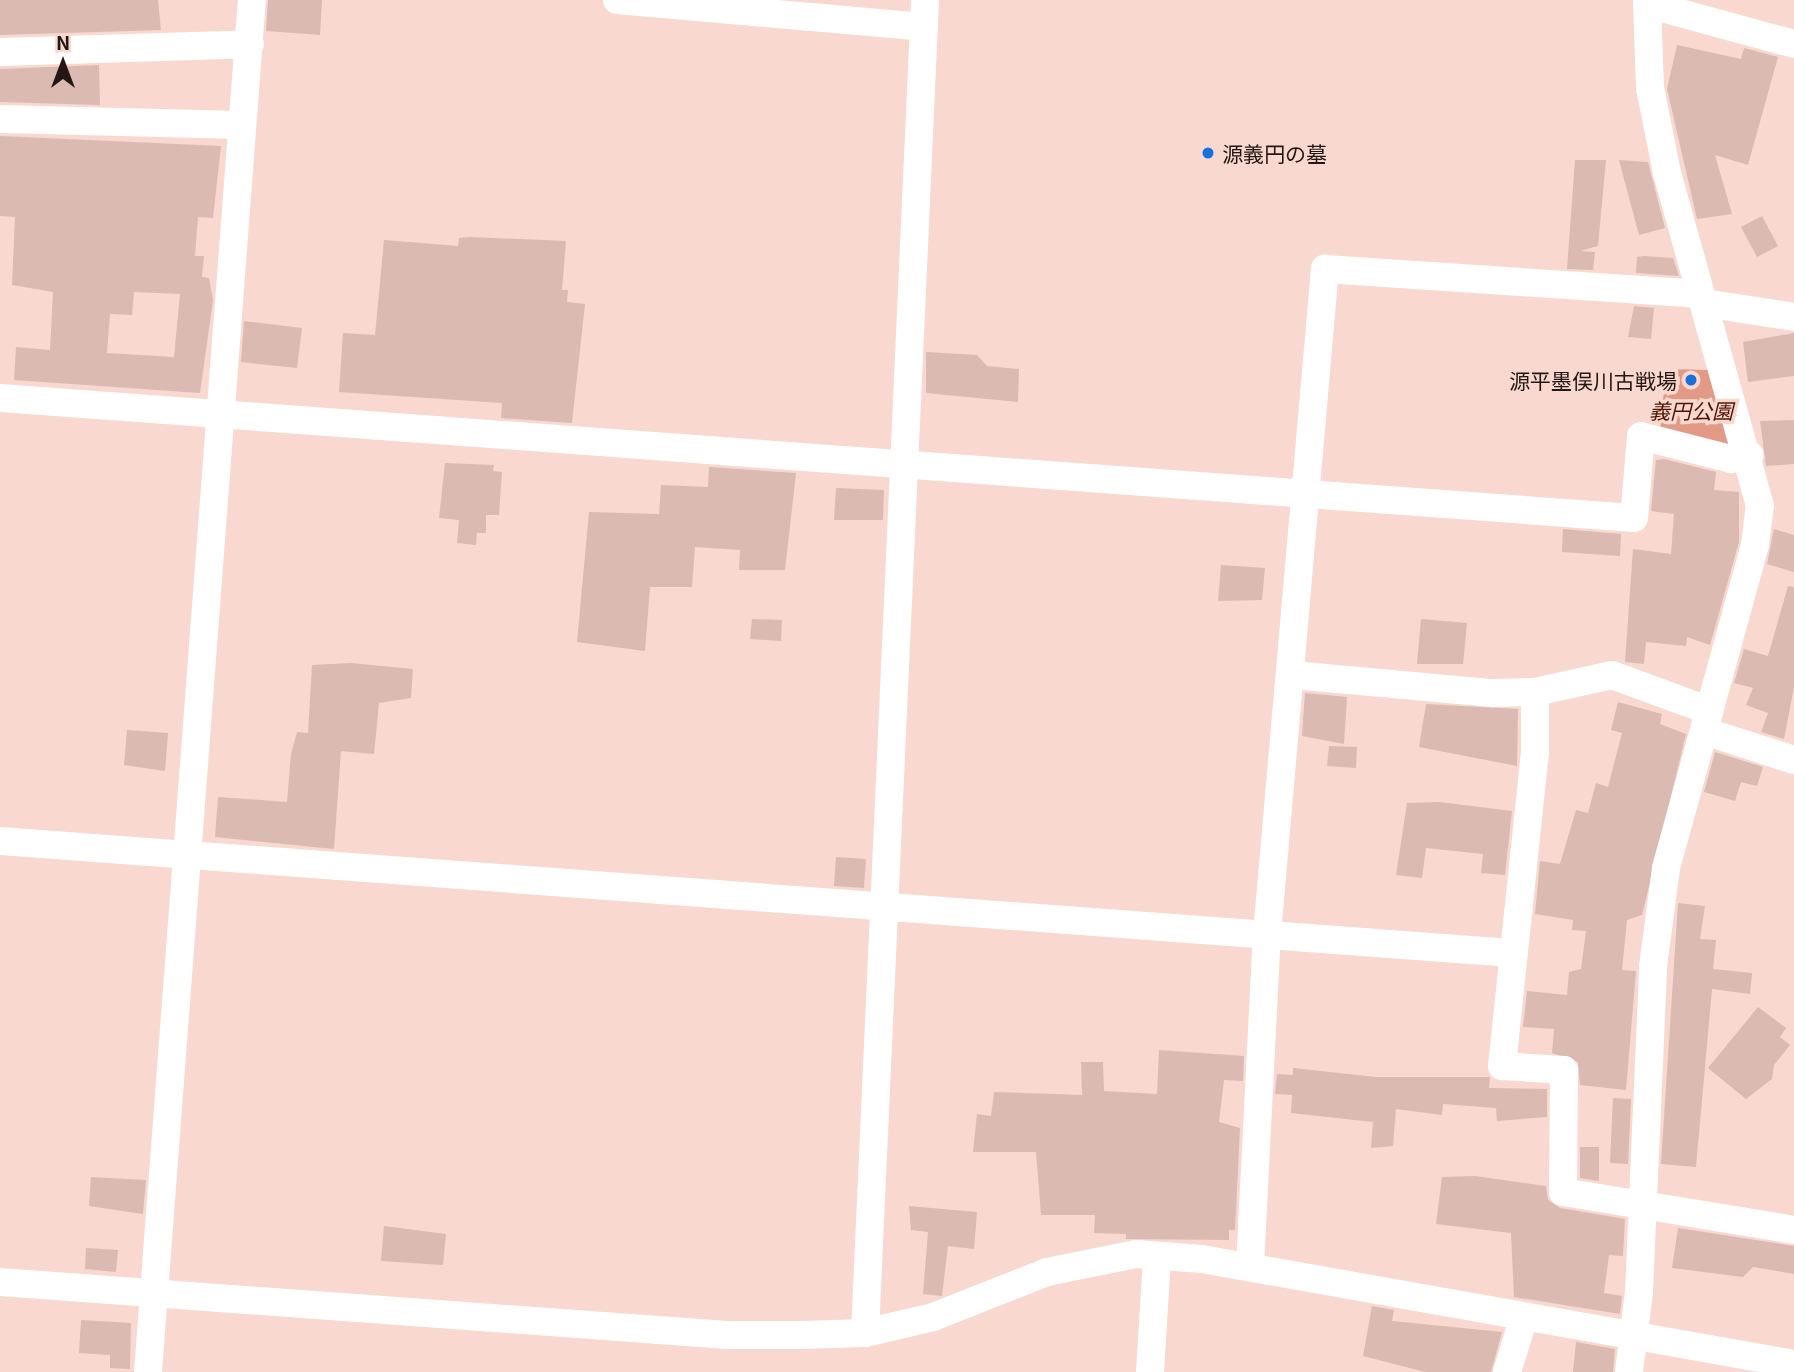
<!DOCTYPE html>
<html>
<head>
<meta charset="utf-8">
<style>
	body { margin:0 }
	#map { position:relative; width:1794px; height:1372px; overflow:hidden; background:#f9d8cf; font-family:Georgia,"Noto Sans JP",serif }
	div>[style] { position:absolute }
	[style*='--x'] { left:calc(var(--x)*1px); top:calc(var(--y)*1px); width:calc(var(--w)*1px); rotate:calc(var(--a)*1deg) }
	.green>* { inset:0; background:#e29a87 }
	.building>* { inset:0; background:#dabab1 }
	.minor>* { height:28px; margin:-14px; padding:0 14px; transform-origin:14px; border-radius:14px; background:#fff }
	.dots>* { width:19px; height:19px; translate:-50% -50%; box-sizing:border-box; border:4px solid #f9d8cf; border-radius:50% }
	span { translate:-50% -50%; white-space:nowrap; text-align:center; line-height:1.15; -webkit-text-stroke:7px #f9d8cf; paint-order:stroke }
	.poi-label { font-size:21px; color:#221714 }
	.left { translate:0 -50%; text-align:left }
	.right { translate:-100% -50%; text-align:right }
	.park-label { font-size:21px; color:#4f1404; font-style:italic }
	.north { position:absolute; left:28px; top:28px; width:70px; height:70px; -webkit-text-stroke:5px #f9d8cf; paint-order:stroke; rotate:0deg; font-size:19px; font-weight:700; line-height:28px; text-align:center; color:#221714 }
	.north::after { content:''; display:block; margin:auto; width:24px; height:32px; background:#221714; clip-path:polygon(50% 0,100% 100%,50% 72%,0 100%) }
</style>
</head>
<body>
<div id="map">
	<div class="green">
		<div style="clip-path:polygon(1666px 369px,1710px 370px,1731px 447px,1660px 431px)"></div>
	</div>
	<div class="building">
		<div style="clip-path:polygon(0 0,158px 0,161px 30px,0 35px)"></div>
		<div style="clip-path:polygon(268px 0,322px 0,320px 35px,266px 31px)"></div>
		<div style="clip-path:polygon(1677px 45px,1741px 59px,1744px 48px,1778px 57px,1748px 165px,1715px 155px,1732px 214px,1697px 219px,1667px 89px)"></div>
		<div style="clip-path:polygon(99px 65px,100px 105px,0 102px,0 69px)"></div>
		<div style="clip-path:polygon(evenodd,0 136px,221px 146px,213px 218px,198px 217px,195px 256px,204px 256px,202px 277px,209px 278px,213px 300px,200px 393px,14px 380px,16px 347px,50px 350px,53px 292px,12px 285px,15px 217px,0 216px,0 136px,134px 292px,180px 294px,174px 357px,107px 353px,110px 314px,132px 315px,134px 292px)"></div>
		<div style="clip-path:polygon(1575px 160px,1606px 160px,1598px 246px,1580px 251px,1595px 252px,1593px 270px,1567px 269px)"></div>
		<div style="clip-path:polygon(1619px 160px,1648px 162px,1665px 228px,1639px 235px)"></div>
		<div style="clip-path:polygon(1762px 216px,1778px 246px,1757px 257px,1741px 227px)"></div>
		<div style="clip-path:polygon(469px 237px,566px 241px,562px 290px,568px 290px,567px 302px,585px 304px,572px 423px,501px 418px,502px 403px,339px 392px,343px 333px,375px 335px,384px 240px,458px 246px,459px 238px)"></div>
		<div style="clip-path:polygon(1644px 256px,1673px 258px,1679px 276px,1636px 273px,1637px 257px)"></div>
		<div style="clip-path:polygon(1634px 306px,1654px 308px,1651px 339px,1628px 337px)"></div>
		<div style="clip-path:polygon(244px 321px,302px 328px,297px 368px,241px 362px)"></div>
		<div style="clip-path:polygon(1794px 333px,1794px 376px,1748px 382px,1743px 342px)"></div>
		<div style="clip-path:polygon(926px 352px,977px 355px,987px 366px,1019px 369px,1018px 402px,926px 393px)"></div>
		<div style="clip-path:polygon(1794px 420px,1794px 464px,1766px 466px,1760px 421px)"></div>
		<div style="clip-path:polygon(1664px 459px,1716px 472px,1714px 490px,1739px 492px,1739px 542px,1710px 645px,1687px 637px,1686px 646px,1646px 642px,1644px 664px,1625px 662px,1633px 549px,1671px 554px,1674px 514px,1651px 511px,1656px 460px)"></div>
		<div style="clip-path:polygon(445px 463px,494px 465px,493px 471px,502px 472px,499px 515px,486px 515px,486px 533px,477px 533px,476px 545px,457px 543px,459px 520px,439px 518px)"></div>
		<div style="clip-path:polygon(709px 467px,796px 473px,785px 570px,739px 570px,740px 550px,695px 547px,692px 587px,650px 587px,645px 651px,577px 642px,589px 512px,659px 514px,661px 485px,708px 487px)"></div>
		<div style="clip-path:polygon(836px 488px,884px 490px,883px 520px,834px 520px)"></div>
		<div style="clip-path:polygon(1563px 529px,1621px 534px,1620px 556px,1562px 552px)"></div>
		<div style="clip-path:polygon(1774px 529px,1794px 535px,1794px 572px,1767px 564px)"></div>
		<div style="clip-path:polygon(1221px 565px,1265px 568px,1262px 600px,1218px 601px)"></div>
		<div style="clip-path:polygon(1788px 586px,1794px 587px,1794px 687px,1784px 739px,1761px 732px,1768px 713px,1746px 705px,1753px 688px,1734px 683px,1744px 649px,1768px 656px)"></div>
		<div style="clip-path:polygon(752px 619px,782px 620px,781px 641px,750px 639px)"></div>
		<div style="clip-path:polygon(1421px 619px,1467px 623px,1463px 664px,1417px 664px)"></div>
		<div style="clip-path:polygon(351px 663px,413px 669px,411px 698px,379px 703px,374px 754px,341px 751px,334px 849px,215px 837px,218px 797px,287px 802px,291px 754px,297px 732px,308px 733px,312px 665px)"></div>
		<div style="clip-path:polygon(1305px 693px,1347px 697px,1344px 744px,1302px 736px)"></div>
		<div style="clip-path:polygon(1618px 702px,1662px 714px,1660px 724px,1686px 734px,1642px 915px,1627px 920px,1622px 970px,1636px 971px,1626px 1090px,1580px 1085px,1578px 1062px,1552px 1053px,1554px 1029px,1523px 1027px,1527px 991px,1567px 995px,1569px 972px,1581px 969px,1586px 931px,1572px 930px,1573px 920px,1535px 914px,1540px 861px,1560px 864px,1576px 810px,1588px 813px,1596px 783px,1608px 787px,1622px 733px,1611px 730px)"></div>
		<div style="clip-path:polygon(1426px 704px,1518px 709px,1517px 766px,1419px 747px)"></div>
		<div style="clip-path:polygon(127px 730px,168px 733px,165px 771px,124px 765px)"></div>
		<div style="clip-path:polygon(1329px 746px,1357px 747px,1356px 768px,1327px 766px)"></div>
		<div style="clip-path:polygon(1715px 752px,1763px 767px,1757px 786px,1741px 782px,1735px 801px,1704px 792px)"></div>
		<div style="clip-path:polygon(1439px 802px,1512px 811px,1505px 875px,1481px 873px,1483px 854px,1426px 848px,1422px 878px,1396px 875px,1407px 803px)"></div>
		<div style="clip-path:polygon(836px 857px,866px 859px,864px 888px,834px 886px)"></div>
		<div style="clip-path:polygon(1678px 903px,1705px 906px,1700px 939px,1716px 940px,1713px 969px,1752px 973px,1750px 994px,1712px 989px,1696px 1167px,1661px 1164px)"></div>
		<div style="clip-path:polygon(1758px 1007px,1786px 1028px,1780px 1037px,1790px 1045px,1774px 1065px,1772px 1079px,1746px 1099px,1708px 1068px)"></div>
		<div style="clip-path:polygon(1159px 1050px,1244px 1056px,1243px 1081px,1224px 1080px,1219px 1122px,1240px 1128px,1235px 1230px,1229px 1230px,1229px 1240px,1126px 1239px,1126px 1234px,1094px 1233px,1095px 1215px,1041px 1215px,1036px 1152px,973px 1152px,977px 1114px,991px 1116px,994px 1092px,1082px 1095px,1081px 1062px,1103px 1062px,1104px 1091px,1157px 1094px)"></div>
		<div style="clip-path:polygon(1293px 1068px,1376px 1077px,1490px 1077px,1489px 1088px,1547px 1089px,1547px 1117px,1497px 1121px,1496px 1108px,1443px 1104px,1442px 1115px,1396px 1109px,1393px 1146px,1371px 1148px,1373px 1122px,1291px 1113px,1292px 1095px,1275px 1094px,1277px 1074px,1293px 1075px)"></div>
		<div style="clip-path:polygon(1613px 1098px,1631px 1099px,1628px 1164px,1610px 1163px)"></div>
		<div style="clip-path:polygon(1580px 1147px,1599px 1147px,1599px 1181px,1580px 1178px)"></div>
		<div style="clip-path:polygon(1475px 1176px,1546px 1186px,1548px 1200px,1560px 1208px,1625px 1219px,1623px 1256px,1609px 1255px,1604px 1293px,1622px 1296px,1620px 1314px,1514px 1297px,1511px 1233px,1436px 1224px,1442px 1177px)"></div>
		<div style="clip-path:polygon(91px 1177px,146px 1180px,143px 1214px,89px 1206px)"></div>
		<div style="clip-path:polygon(909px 1206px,977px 1212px,974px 1249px,948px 1246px,942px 1296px,923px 1294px,928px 1232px,911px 1230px)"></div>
		<div style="clip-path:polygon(384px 1226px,446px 1234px,443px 1265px,381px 1261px)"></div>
		<div style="clip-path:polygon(1678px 1228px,1794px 1246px,1794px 1274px,1753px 1267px,1743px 1277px,1672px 1268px)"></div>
		<div style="clip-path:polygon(86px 1248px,118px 1250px,116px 1272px,85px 1269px)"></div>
		<div style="clip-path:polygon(1372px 1306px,1394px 1310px,1392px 1321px,1502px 1332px,1491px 1372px,1425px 1372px,1363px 1356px)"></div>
		<div style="clip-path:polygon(81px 1320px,131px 1323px,130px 1369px,110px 1368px,110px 1355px,79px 1353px)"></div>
		<div style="clip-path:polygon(1576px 1342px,1615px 1349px,1613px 1372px,1573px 1372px)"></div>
	</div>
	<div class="minor">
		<div style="--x:617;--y:0;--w:308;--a:5"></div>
		<div style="--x:1647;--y:4;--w:152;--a:15.2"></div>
		<div style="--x:0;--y:52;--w:250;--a:-1.8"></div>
		<div style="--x:0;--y:119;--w:242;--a:1.4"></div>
		<div style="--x:1704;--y:303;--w:91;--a:8.8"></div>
		<div style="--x:0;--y:398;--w:1638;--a:4.2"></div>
		<div style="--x:1634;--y:518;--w:82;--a:-85.1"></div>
		<div style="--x:1641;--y:436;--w:93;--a:14.3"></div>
		<div style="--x:1731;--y:459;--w:19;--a:-12"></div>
		<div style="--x:1293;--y:675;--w:200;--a:5.2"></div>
		<div style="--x:1492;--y:693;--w:43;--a:-1.3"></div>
		<div style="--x:1535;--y:692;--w:79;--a:-12.4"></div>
		<div style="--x:1612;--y:675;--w:104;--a:20.2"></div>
		<div style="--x:1535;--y:692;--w:60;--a:90"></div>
		<div style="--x:1535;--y:752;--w:316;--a:96"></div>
		<div style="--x:1502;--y:1066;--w:62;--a:3.7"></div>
		<div style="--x:1564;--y:1070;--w:122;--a:90.5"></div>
		<div style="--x:1563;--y:1192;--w:234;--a:9.3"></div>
		<div style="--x:1707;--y:732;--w:91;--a:17.8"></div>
		<div style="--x:0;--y:841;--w:1515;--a:4.24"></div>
		<div style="--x:1250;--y:1267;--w:333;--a:-87.1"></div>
		<div style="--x:1267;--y:934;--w:668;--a:-85.02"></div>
		<div style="--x:1325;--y:269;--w:374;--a:3.8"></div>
		<div style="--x:0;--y:1282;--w:729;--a:4.17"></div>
		<div style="--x:727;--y:1335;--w:75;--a:0"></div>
		<div style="--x:802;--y:1335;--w:63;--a:-1.8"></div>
		<div style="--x:865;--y:1333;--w:70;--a:-13.2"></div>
		<div style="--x:933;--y:1317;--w:123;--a:-21.5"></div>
		<div style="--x:1047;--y:1272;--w:91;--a:-11.4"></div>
		<div style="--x:1136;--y:1254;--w:66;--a:4.3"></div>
		<div style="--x:1202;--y:1259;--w:601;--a:10.06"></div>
		<div style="--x:865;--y:1333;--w:1334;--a:-87.42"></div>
		<div style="--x:148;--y:1372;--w:1376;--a:-85.67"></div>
		<div style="--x:1150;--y:1372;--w:116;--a:-86.5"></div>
		<div style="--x:1507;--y:1372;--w:58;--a:-72.8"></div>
		<div style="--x:1629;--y:1372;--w:81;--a:-82.9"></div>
		<div style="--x:1639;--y:1292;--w:326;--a:-87.5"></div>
		<div style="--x:1653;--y:966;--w:99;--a:-82.4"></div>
		<div style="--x:1666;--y:868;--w:335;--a:-74.6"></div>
		<div style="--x:1755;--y:545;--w:39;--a:-83"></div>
		<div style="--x:1760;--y:506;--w:346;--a:-105.6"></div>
		<div style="--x:1667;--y:173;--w:87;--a:-101.3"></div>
		<div style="--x:1650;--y:88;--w:88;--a:-92"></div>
	</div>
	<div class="dots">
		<div style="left:1208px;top:153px;background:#1870da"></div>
		<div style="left:1691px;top:380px;background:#1870da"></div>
	</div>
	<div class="poi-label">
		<span class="left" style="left:1222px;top:153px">源義円の墓</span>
		<span class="right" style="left:1677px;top:380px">源平墨俣川古戦場</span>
	</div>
	<div class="park-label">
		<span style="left:1691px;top:410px">義円公園</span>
	</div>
	<div class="north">N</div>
</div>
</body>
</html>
